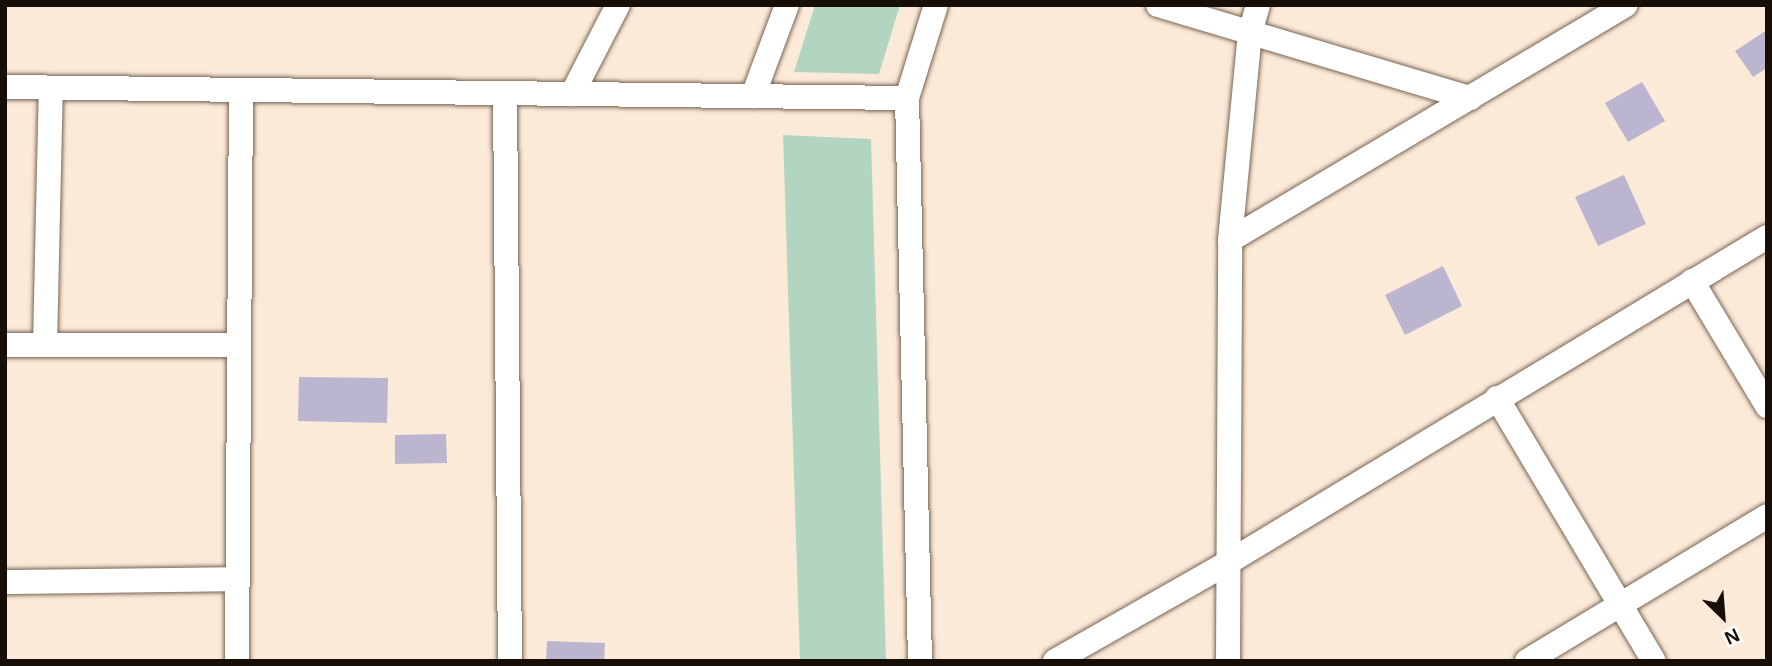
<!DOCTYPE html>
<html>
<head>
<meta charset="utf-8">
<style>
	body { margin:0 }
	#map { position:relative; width:1772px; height:666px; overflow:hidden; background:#fcead9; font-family:Helvetica,sans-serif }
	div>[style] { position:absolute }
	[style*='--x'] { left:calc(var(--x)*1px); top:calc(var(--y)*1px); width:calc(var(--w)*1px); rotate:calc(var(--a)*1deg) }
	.green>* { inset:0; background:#b1d5c0 }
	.building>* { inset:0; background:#bbb5d0 }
	.roads { filter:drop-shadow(0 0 2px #786452) drop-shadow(0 0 2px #786452) }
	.minor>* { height:24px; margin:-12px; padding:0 12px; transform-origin:12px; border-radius:12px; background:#fff }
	span { translate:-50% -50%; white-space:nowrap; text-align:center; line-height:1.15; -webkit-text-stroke:7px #fff; paint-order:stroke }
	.frame { position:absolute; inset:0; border:7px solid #160e07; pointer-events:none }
	.north { position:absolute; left:1688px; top:582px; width:70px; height:70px; -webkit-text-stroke:5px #fff; paint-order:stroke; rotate:155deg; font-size:19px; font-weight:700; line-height:28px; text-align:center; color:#160e07 }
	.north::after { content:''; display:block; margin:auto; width:24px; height:32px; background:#160e07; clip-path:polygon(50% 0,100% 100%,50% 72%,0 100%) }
</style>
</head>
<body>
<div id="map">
	<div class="green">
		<div style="clip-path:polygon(815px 5px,900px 5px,879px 74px,794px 72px)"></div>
		<div style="clip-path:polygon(783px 135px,871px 139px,886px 661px,800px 661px)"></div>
	</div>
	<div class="building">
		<div style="clip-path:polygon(1767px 30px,1767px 68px,1753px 77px,1735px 51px)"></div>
		<div style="clip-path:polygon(1642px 82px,1665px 121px,1628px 142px,1605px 103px)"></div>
		<div style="clip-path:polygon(1624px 175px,1646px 224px,1598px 246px,1575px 197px)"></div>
		<div style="clip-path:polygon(1443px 266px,1462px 306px,1405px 335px,1385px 295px)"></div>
		<div style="clip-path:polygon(299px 377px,388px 378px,387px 423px,298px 421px)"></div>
		<div style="clip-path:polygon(446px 434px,447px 463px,395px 464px,395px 435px)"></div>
		<div style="clip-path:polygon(547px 641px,605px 643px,604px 661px,546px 661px)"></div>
	</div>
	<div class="roads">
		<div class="minor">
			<div style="--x:1158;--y:5;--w:326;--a:16.6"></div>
			<div style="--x:5;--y:87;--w:902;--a:0.7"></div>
			<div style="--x:505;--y:93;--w:568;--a:89.5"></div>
			<div style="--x:572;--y:94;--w:100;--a:-62.7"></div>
			<div style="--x:753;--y:96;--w:97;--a:-69.5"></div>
			<div style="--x:1230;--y:240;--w:460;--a:-30.7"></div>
			<div style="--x:1692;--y:281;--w:146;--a:59"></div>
			<div style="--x:5;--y:345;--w:234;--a:0"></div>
			<div style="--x:45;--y:345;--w:257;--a:-88.7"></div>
			<div style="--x:1497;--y:398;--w:306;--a:59.2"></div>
			<div style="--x:5;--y:582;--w:232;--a:-0.7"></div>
			<div style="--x:237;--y:661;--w:571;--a:-89.6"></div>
			<div style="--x:920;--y:661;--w:563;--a:-91.32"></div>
			<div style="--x:907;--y:98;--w:97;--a:-72.7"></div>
			<div style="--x:1055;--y:661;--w:200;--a:-29.6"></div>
			<div style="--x:1229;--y:562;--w:629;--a:-31.14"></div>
			<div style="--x:1228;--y:661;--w:421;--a:-89.7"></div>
			<div style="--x:1230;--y:240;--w:208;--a:-84.5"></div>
			<div style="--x:1250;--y:33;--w:29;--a:-74"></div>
			<div style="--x:1527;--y:661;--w:280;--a:-31.1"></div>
		</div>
	</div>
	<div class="frame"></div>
	<div class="north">N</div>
</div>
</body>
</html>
